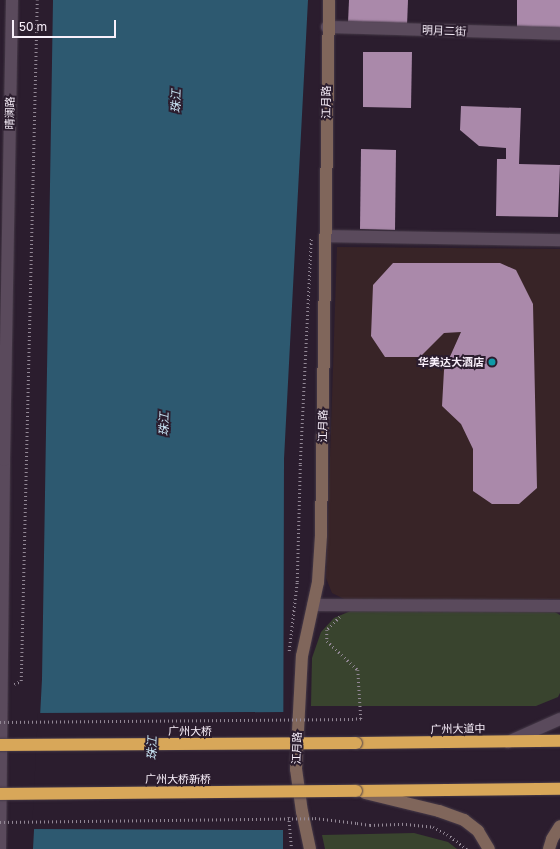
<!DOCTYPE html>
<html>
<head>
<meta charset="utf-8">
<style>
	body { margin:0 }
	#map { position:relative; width:560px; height:849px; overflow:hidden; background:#2b1d2e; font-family:"Golos Text","Noto Sans SC",sans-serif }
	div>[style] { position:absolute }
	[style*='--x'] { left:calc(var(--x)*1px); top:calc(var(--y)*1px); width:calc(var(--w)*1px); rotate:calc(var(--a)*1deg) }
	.commercial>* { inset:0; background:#382427 }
	.green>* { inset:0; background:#39442e }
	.water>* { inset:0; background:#2d5970 }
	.pier>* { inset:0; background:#2b1d2e }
	.building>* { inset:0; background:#aa89aa }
	.path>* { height:2.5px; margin-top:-1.25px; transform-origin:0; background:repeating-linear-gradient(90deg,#938896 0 1px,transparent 0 4px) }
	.roads { filter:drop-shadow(0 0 1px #463a48) drop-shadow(0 0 1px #463a48) }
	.street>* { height:12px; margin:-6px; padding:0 6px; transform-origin:6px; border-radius:6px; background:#5a4a5c }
	.secondary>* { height:12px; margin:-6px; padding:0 6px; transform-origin:6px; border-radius:6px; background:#80665b }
	.highway>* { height:12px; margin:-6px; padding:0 6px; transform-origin:6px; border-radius:6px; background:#d8a759 }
	.path-bridge>* { height:2.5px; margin-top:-1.25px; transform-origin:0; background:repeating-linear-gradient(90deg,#938896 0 1px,transparent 0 4px) }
	.bridges { filter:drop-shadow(0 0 1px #463a48) drop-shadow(0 0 1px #463a48) }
	.highway-bridge>* { height:12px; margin:-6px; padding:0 6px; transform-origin:6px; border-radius:6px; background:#d8a759 }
	.dots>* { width:11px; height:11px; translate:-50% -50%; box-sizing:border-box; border:2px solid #2b1d2e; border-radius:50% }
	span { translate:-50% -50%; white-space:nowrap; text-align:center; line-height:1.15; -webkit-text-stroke:4px #2b1d2e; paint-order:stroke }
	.street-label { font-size:11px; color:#f8effa }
	.poi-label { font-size:11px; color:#f8effa; font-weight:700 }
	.right { translate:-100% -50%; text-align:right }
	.water-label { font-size:12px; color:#c9e5f5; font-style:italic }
	.scale { position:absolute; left:12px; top:20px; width:104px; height:18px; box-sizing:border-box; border:2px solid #f8effa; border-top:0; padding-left:5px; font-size:12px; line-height:14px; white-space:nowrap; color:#f8effa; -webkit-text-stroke:3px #2b1d2e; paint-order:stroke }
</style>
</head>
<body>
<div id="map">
	<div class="commercial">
		<div style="clip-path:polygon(337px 247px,560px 249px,560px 599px,346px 600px,332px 593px,326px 578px)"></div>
	</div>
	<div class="green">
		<div style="clip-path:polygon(548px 608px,560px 615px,560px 693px,558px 697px,536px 706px,311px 706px,312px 658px,321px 632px,334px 618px,353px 610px)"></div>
		<div style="clip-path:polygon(414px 833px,448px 842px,457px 849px,325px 849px,322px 835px)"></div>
	</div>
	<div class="water">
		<div style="clip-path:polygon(53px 0,308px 0,284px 459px,283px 849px,33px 849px,42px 679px)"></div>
	</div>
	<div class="pier">
		<div style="clip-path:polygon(285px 712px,285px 830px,32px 829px,38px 713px)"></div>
	</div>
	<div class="building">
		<div style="clip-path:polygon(349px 0,408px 0,407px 26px,348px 23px)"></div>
		<div style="clip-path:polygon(517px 0,560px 0,560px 31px,517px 31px)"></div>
		<div style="clip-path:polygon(363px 52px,412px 52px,411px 108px,363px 107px)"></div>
		<div style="clip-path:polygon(461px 106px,521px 108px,519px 164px,560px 165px,558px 217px,496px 216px,497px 159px,506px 159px,506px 148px,479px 146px,460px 130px)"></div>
		<div style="clip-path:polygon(361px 149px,396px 150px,395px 230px,360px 229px)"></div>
		<div style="clip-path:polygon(393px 263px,500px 263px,516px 270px,533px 304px,537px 488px,519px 504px,492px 504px,473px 491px,473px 449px,461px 424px,442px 406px,444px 370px,461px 332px,444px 333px,420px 357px,385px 357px,371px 336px,373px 285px)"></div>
	</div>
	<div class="path">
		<div style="--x:340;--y:617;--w:18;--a:135"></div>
		<div style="--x:327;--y:630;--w:11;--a:90"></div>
		<div style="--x:327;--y:641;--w:42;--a:43.1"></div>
		<div style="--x:358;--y:670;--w:49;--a:86.5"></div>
		<div style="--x:361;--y:719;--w:5;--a:180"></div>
		<div style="--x:289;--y:651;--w:69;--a:-83.4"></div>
		<div style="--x:297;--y:582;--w:118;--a:-88.5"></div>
		<div style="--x:300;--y:464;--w:226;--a:-87.2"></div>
		<div style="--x:14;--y:684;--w:8;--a:-23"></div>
		<div style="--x:21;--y:681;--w:681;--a:-88.65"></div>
		<div style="--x:289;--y:817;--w:32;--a:85"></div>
		<div style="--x:357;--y:823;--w:13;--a:9"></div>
		<div style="--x:370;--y:825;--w:36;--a:-2"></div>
		<div style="--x:406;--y:824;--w:27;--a:6"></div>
		<div style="--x:433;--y:827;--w:16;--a:27"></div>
		<div style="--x:447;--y:834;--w:25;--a:37"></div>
	</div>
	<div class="roads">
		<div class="street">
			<div style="--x:327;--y:27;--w:233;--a:1.7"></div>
			<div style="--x:325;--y:236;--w:235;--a:1"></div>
			<div style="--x:313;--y:605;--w:247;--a:0.2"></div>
			<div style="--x:508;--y:742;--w:57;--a:-23.9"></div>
			<div style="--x:0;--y:849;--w:389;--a:-89.4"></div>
			<div style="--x:4;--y:460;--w:460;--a:-89"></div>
		</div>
		<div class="secondary">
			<div style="--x:365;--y:793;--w:76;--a:13.7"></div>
			<div style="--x:439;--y:811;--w:27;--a:20"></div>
			<div style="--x:464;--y:820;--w:18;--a:38"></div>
			<div style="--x:478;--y:831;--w:21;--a:59"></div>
			<div style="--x:310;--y:849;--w:38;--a:-102"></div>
			<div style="--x:302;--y:812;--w:43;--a:-97.9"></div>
			<div style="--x:296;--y:769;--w:113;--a:-87"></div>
			<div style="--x:302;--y:656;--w:76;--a:-77.8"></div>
			<div style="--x:318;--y:582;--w:47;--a:-86.3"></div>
			<div style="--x:321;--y:535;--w:535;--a:-89.14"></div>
			<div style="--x:549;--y:849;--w:10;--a:-73"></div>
			<div style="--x:552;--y:839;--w:15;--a:-58"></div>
		</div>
		<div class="highway">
			<div style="--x:356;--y:743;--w:204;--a:-0.6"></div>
			<div style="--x:356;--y:791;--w:204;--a:-0.6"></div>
		</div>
	</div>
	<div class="path-bridge">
		<div style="--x:0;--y:722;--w:356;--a:-0.5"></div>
		<div style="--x:0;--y:822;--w:315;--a:-0.7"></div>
		<div style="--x:315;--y:818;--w:42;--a:6.8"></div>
	</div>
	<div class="bridges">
		<div class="highway-bridge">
			<div style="--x:0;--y:745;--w:356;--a:-0.3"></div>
			<div style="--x:0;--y:794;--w:356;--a:-0.5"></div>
		</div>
	</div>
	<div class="dots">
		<div style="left:492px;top:362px;background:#0f9aa8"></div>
	</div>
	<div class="street-label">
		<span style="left:444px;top:31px;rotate:2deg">明月二街</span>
		<span style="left:326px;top:102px;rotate:-90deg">江月路</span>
		<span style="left:10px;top:113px;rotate:-89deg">晴澜路</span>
		<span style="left:323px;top:426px;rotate:-89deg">江月路</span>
		<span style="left:458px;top:729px;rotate:-1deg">广州大道中</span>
		<span style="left:190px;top:731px">广州大桥</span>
		<span style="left:297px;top:748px;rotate:-88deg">江月路</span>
		<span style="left:178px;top:779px">广州大桥新桥</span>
	</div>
	<div class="poi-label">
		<span class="right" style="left:484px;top:362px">华美达大酒店</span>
	</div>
	<div class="water-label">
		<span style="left:176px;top:101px;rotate:-88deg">珠江</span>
		<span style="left:164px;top:424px;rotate:-88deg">珠江</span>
		<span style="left:152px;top:748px;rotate:-88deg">珠江</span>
	</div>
	<div class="scale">50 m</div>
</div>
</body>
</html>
